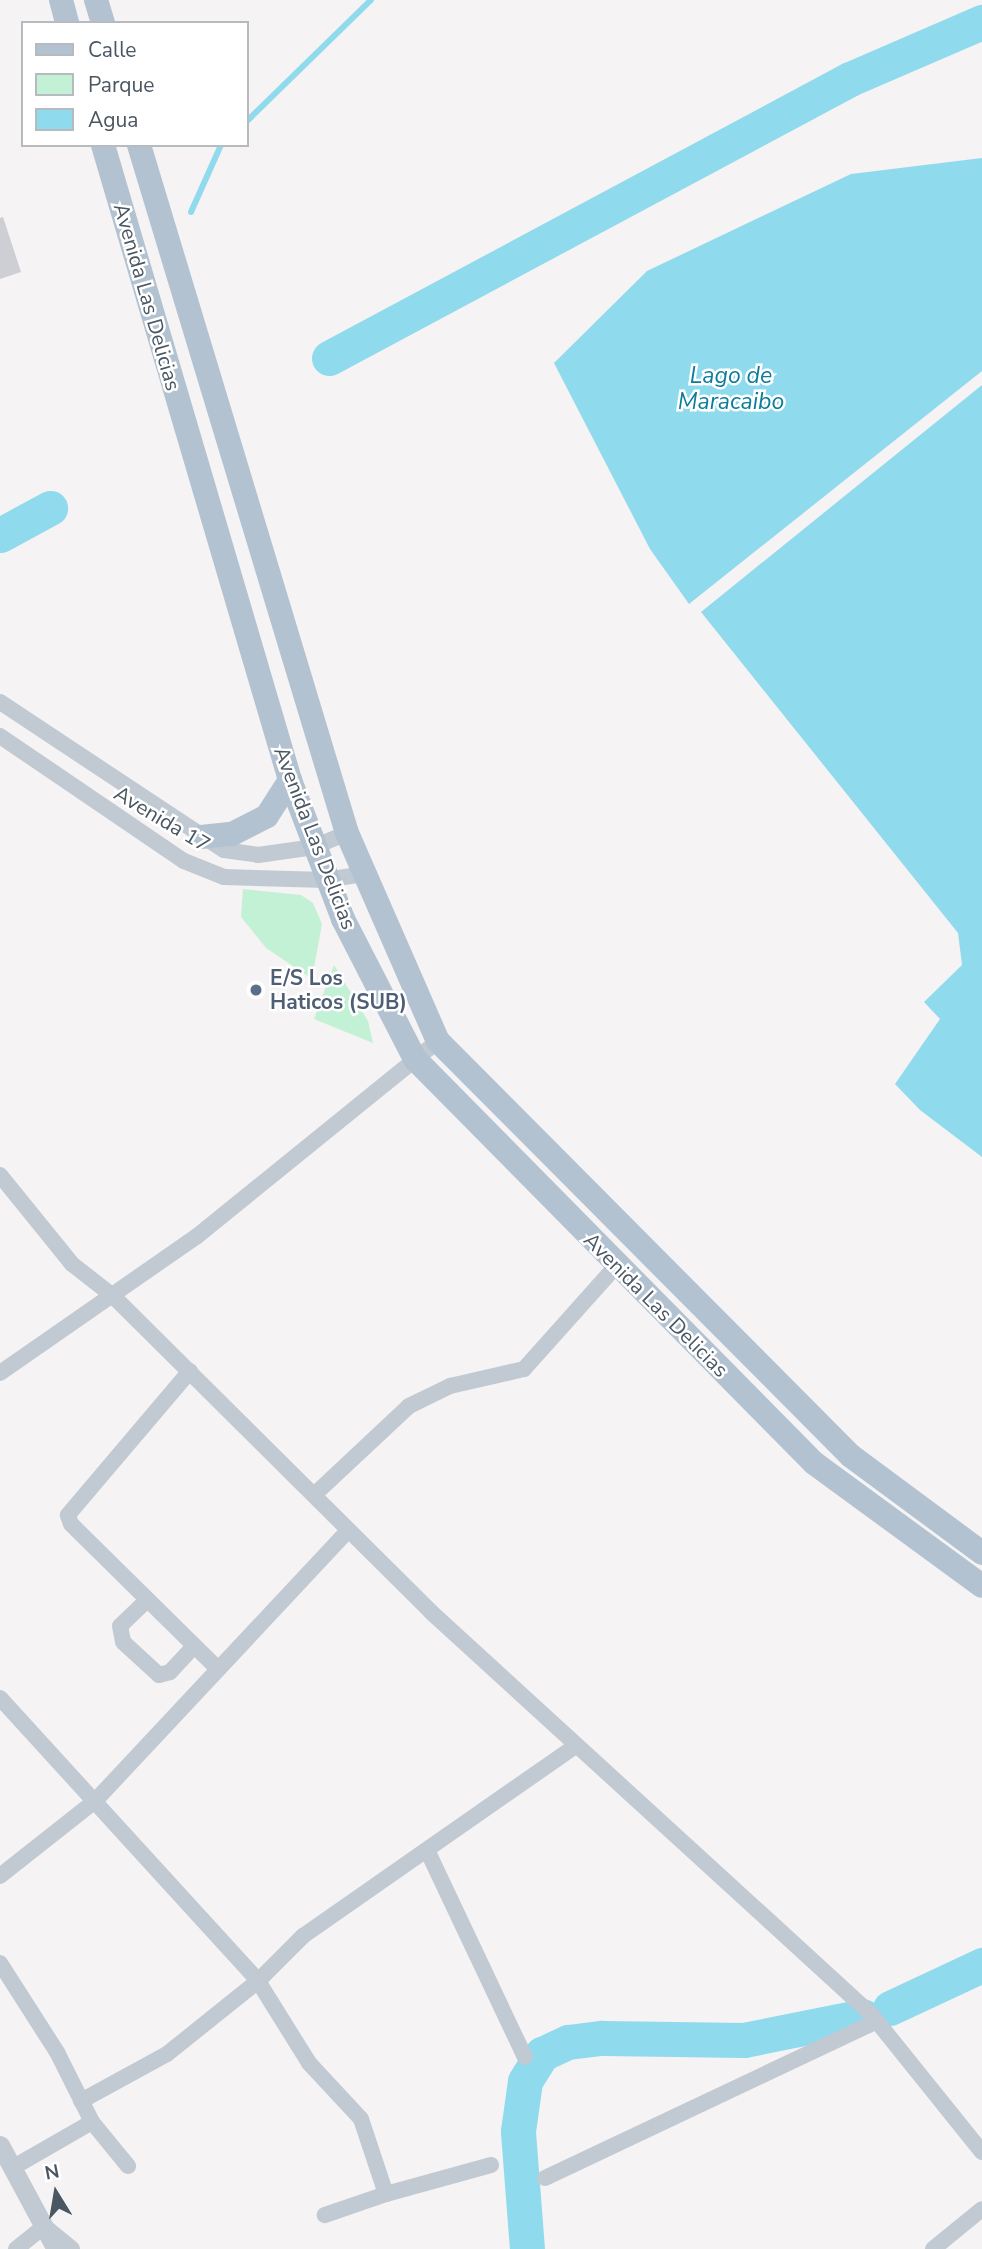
<!DOCTYPE html>
<html>
<head>
<meta charset="utf-8">
<style>
	body { margin:0 }
	#map { position:relative; width:982px; height:2249px; overflow:hidden; background:#f5f3f3; font-family:"Nunito Sans",sans-serif }
	div>[style] { position:absolute }
	[style*='--x'] { left:calc(var(--x)*1px); top:calc(var(--y)*1px); width:calc(var(--w)*1px); rotate:calc(var(--a)*1deg) }
	.green>* { inset:0; background:#c3f1d5 }
	.water>* { inset:0; background:#90daee }
	.stream>* { height:6px; margin:-3px; padding:0 3px; transform-origin:3px; border-radius:3px; background:#90daee }
	.river>* { height:35px; margin:-17.5px; padding:0 17.5px; transform-origin:17.5px; border-radius:17.5px; background:#90daee }
	.building>* { inset:0; background:#cdcfd5 }
	.minor>* { height:16px; margin:-8px; padding:0 8px; transform-origin:8px; border-radius:8px; background:#c1cad2 }
	.tertiary>* { height:19px; margin:-9.5px; padding:0 9.5px; transform-origin:9.5px; border-radius:9.5px; background:#c1cad2 }
	.primary>* { height:24px; margin:-12px; padding:0 12px; transform-origin:12px; border-radius:12px; background:#b3c2d1 }
	.dots>* { width:19px; height:19px; translate:-50% -50%; box-sizing:border-box; border:4px solid #fff; border-radius:50% }
	span { translate:-50% -50%; white-space:nowrap; text-align:center; line-height:1.15; -webkit-text-stroke:5px #fff; paint-order:stroke }
	.street-label { font-size:21px; color:#4a5661 }
	.service-label { font-size:21px; color:#4e5e75; font-weight:700 }
	.left { translate:0 -50%; text-align:left }
	.water-label { font-size:23px; color:#0c7c9b; font-style:italic }
	.legend { position:absolute; left:21px; top:21px; width:228px; height:126px; box-sizing:border-box; background:#fff; border:2px solid #b7bbc0; margin:0; padding:9px 12px; list-style:none; font-size:21px; color:#4a5661 }
	.legend li { display:flex; align-items:center; gap:14px; height:35px }
	.legend b { width:35px; border:2px solid #b7bbc0 }
	.north { position:absolute; left:21px; top:2158px; width:70px; height:70px; -webkit-text-stroke:5px #fff; paint-order:stroke; rotate:349deg; font-size:19px; font-weight:700; line-height:28px; text-align:center; color:#4a5661 }
	.north::after { content:''; display:block; margin:auto; width:24px; height:32px; background:#4a5661; clip-path:polygon(50% 0,100% 100%,50% 72%,0 100%) }
</style>
</head>
<body>
<div id="map">
	<div class="green">
		<div style="clip-path:polygon(243px 889px,301px 895px,313px 903px,322px 924px,312px 979px,266px 948px,241px 917px)"></div>
		<div style="clip-path:polygon(334px 965px,368px 1021px,373px 1043px,314px 1019px)"></div>
	</div>
	<div class="water">
		<div style="clip-path:polygon(982px 158px,982px 371px,689px 604px,650px 549px,554px 363px,647px 271px,851px 174px)"></div>
		<div style="clip-path:polygon(982px 385px,982px 1157px,920px 1110px,895px 1084px,940px 1019px,924px 1002px,962px 965px,958px 933px,701px 612px)"></div>
	</div>
	<div class="stream">
		<div style="--x:247;--y:121;--w:173;--a:-44.3"></div>
		<div style="--x:191;--y:212;--w:73;--a:-65.9"></div>
	</div>
	<div class="river">
		<div style="--x:329;--y:358;--w:591;--a:-28.17"></div>
		<div style="--x:850;--y:79;--w:144;--a:-23.4"></div>
		<div style="--x:0;--y:535;--w:57;--a:-28.4"></div>
		<div style="--x:890;--y:2008;--w:102;--a:-25.1"></div>
		<div style="--x:527;--y:2249;--w:118;--a:-94.4"></div>
		<div style="--x:518;--y:2131;--w:50;--a:-82"></div>
		<div style="--x:525;--y:2081;--w:32;--a:-58"></div>
		<div style="--x:542;--y:2054;--w:29;--a:-25"></div>
		<div style="--x:568;--y:2042;--w:35;--a:-7"></div>
		<div style="--x:603;--y:2038;--w:141;--a:0.8"></div>
		<div style="--x:744;--y:2040;--w:121;--a:-11.4"></div>
	</div>
	<div class="building">
		<div style="clip-path:polygon(3px 217px,21px 272px,0 279px,0 218px)"></div>
	</div>
	<div class="minor">
		<div style="--x:0;--y:702;--w:268;--a:33.5"></div>
		<div style="--x:224;--y:850;--w:34;--a:8"></div>
		<div style="--x:258;--y:855;--w:57;--a:-8.1"></div>
		<div style="--x:314;--y:847;--w:36;--a:-23"></div>
		<div style="--x:0;--y:736;--w:222;--a:34.2"></div>
		<div style="--x:184;--y:861;--w:43;--a:21.8"></div>
		<div style="--x:224;--y:877;--w:102;--a:1.7"></div>
		<div style="--x:326;--y:880;--w:39;--a:-9"></div>
		<div style="--x:0;--y:1175;--w:114;--a:51"></div>
		<div style="--x:72;--y:1264;--w:52;--a:38"></div>
		<div style="--x:113;--y:1296;--w:448;--a:44.8"></div>
		<div style="--x:431;--y:1612;--w:596;--a:42.42"></div>
		<div style="--x:871;--y:2014;--w:177;--a:51.2"></div>
		<div style="--x:190;--y:1371;--w:189;--a:130.3"></div>
		<div style="--x:68;--y:1515;--w:9;--a:72"></div>
		<div style="--x:71;--y:1524;--w:204;--a:44.6"></div>
		<div style="--x:0;--y:1373;--w:239;--a:-34.8"></div>
		<div style="--x:196;--y:1237;--w:311;--a:-39"></div>
		<div style="--x:314;--y:1495;--w:130;--a:-43.1"></div>
		<div style="--x:409;--y:1406;--w:46;--a:-26"></div>
		<div style="--x:450;--y:1386;--w:76;--a:-12.9"></div>
		<div style="--x:524;--y:1369;--w:138;--a:-48.2"></div>
		<div style="--x:147;--y:1600;--w:37;--a:136"></div>
		<div style="--x:120;--y:1626;--w:16;--a:79"></div>
		<div style="--x:123;--y:1642;--w:49;--a:42.5"></div>
		<div style="--x:159;--y:1675;--w:11;--a:-15"></div>
		<div style="--x:170;--y:1672;--w:35;--a:-47"></div>
		<div style="--x:0;--y:1698;--w:383;--a:47.6"></div>
		<div style="--x:258;--y:1981;--w:97;--a:58.1"></div>
		<div style="--x:309;--y:2063;--w:76;--a:47.1"></div>
		<div style="--x:361;--y:2119;--w:79;--a:71.6"></div>
		<div style="--x:386;--y:2194;--w:65;--a:161"></div>
		<div style="--x:427;--y:1850;--w:229;--a:64.7"></div>
		<div style="--x:0;--y:1876;--w:121;--a:-38.3"></div>
		<div style="--x:95;--y:1801;--w:371;--a:-46.9"></div>
		<div style="--x:0;--y:1963;--w:106;--a:57.4"></div>
		<div style="--x:57;--y:2052;--w:78;--a:63.4"></div>
		<div style="--x:92;--y:2122;--w:57;--a:50.7"></div>
		<div style="--x:81;--y:2101;--w:98;--a:-28.7"></div>
		<div style="--x:167;--y:2054;--w:117;--a:-38.7"></div>
		<div style="--x:258;--y:1981;--w:64;--a:-45"></div>
		<div style="--x:303;--y:1936;--w:330;--a:-34.9"></div>
		<div style="--x:12;--y:2168;--w:92;--a:-29.9"></div>
		<div style="--x:545;--y:2178;--w:367;--a:-25.3"></div>
		<div style="--x:386;--y:2194;--w:109;--a:-15.4"></div>
		<div style="--x:16;--y:2249;--w:36;--a:-39"></div>
		<div style="--x:44;--y:2226;--w:36;--a:39"></div>
		<div style="--x:933;--y:2249;--w:63;--a:-39.2"></div>
	</div>
	<div class="tertiary">
		<div style="--x:0;--y:2145;--w:118;--a:61.7"></div>
	</div>
	<div class="primary">
		<div style="--x:61;--y:0;--w:24;--a:75"></div>
		<div style="--x:96;--y:0;--w:24;--a:73"></div>
		<div style="--x:103;--y:145;--w:662;--a:73.59"></div>
		<div style="--x:290;--y:780;--w:149;--a:69.1"></div>
		<div style="--x:343;--y:919;--w:157;--a:62.8"></div>
		<div style="--x:415;--y:1059;--w:568;--a:45.36"></div>
		<div style="--x:814;--y:1463;--w:208;--a:36.2"></div>
		<div style="--x:139;--y:145;--w:719;--a:73.18"></div>
		<div style="--x:347;--y:833;--w:227;--a:66.4"></div>
		<div style="--x:438;--y:1041;--w:585;--a:45.14"></div>
		<div style="--x:851;--y:1456;--w:163;--a:36.5"></div>
		<div style="--x:201;--y:837;--w:31;--a:-6"></div>
		<div style="--x:232;--y:834;--w:39;--a:-27"></div>
		<div style="--x:267;--y:816;--w:43;--a:-57.4"></div>
	</div>
	<div class="dots">
		<div style="left:256px;top:990px;background:#5c6f8a"></div>
	</div>
	<div class="street-label">
		<span style="left:147px;top:297px;rotate:74deg">Avenida Las Delicias</span>
		<span style="left:162px;top:819px;rotate:31deg">Avenida 17</span>
		<span style="left:315px;top:838px;rotate:69deg">Avenida Las Delicias</span>
		<span style="left:656px;top:1305px;rotate:45deg">Avenida Las Delicias</span>
	</div>
	<div class="service-label">
		<span class="left" style="left:270px;top:990px">E/S Los<br>Haticos (SUB)</span>
	</div>
	<div class="water-label">
		<span style="left:731px;top:389px">Lago de<br>Maracaibo</span>
	</div>
	<ul class="legend">
	<li><b style="height:9px;background:#b3c2d1"></b>Calle</li>
	<li><b style="height:19px;background:#c3f1d5"></b>Parque</li>
	<li><b style="height:19px;background:#90daee"></b>Agua</li>
	</ul>
	<div class="north">N</div>
</div>
</body>
</html>
